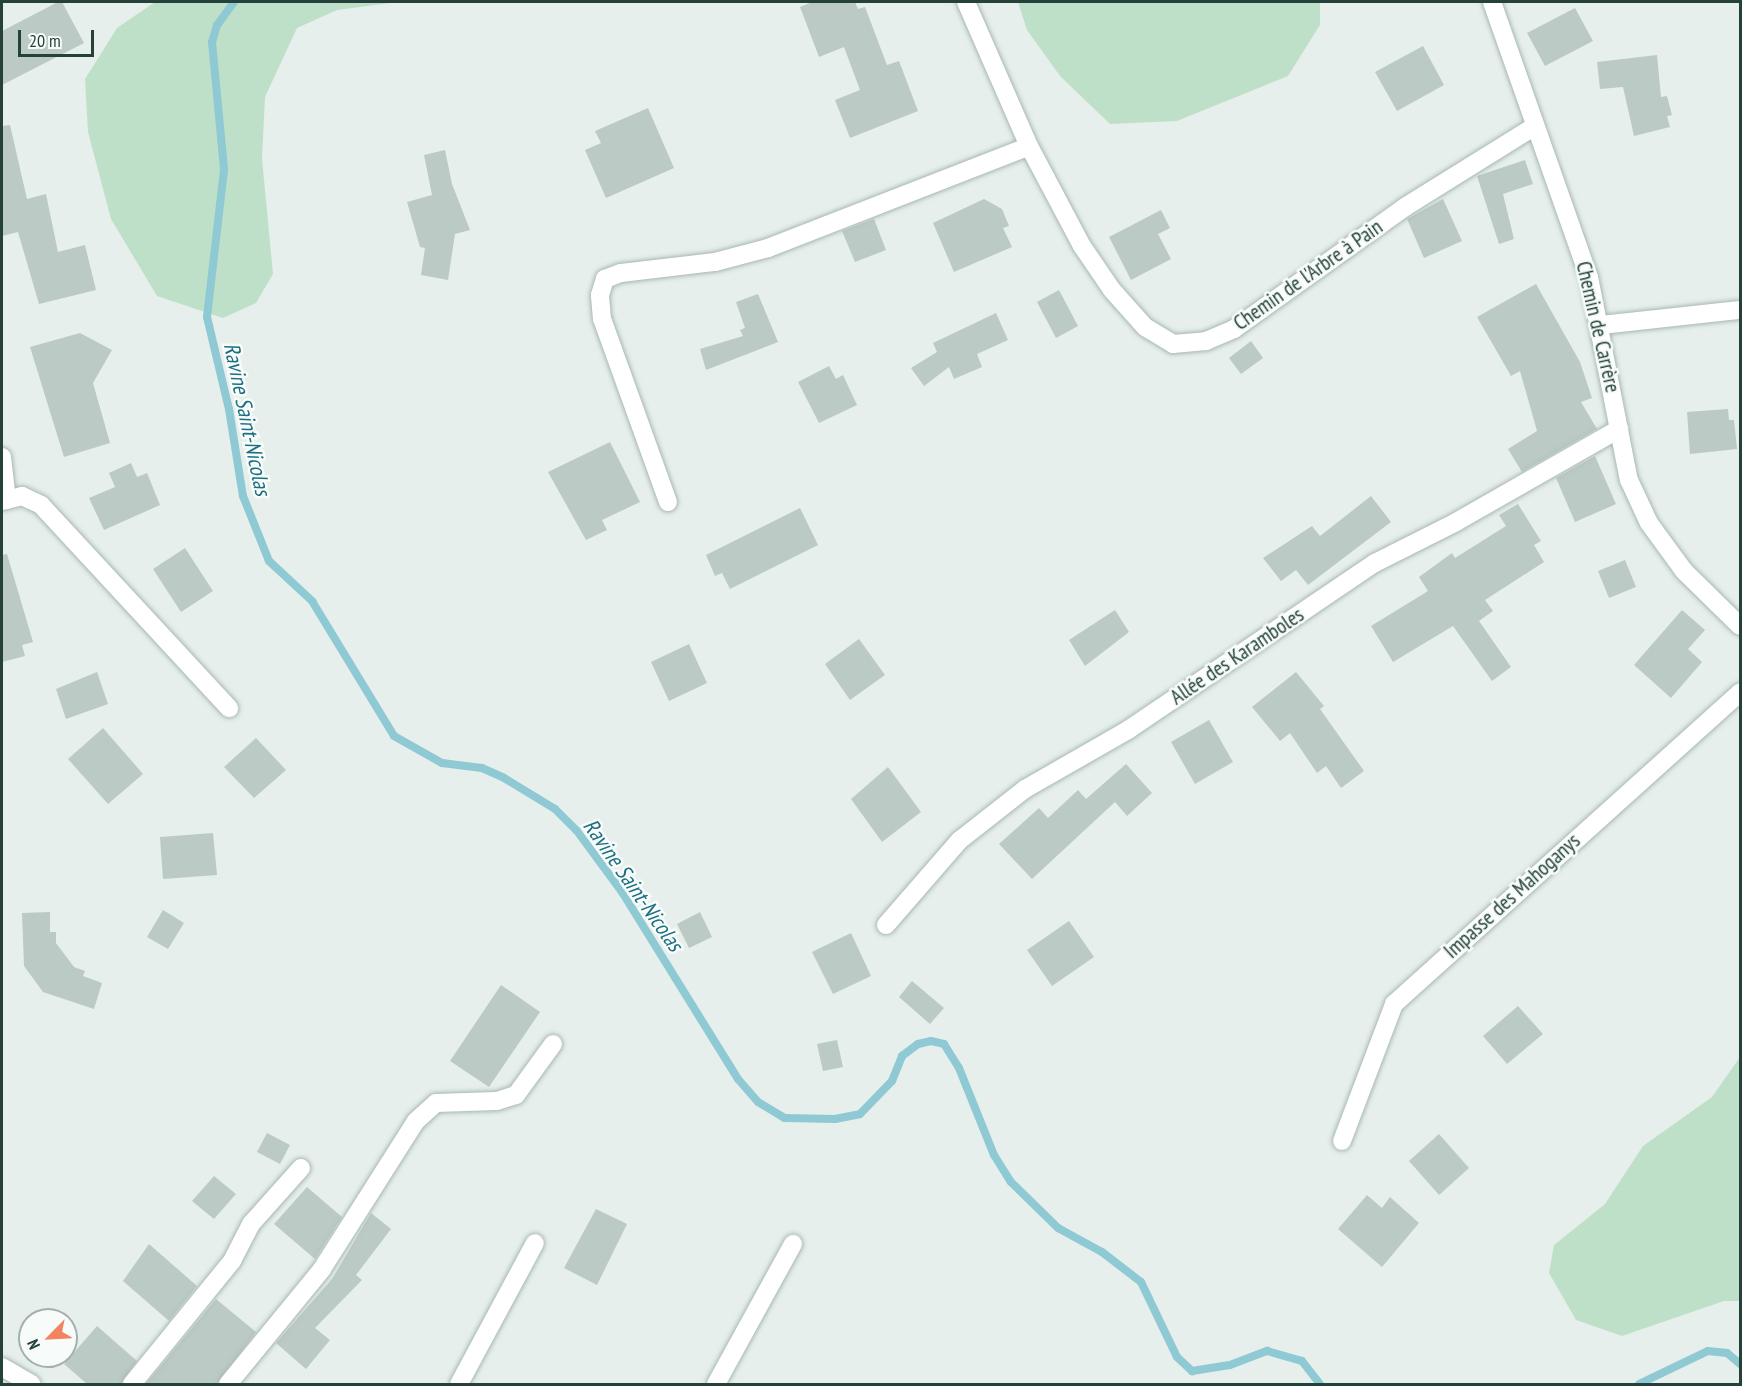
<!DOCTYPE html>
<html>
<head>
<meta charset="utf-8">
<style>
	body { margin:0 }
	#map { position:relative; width:1742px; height:1386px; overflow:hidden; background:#e6efeb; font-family:"PT Sans Narrow",sans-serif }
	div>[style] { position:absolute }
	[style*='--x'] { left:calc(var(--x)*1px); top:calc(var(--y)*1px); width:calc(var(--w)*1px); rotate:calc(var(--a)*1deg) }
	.green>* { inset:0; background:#bfe0c8 }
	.stream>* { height:8px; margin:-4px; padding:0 4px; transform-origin:4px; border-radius:4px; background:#8ec9d4 }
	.building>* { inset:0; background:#bbcac4 }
	.roads { filter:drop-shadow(0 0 2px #a8b8b2) drop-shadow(0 0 2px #a8b8b2) }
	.minor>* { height:18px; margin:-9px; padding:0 9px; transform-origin:9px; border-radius:9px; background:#fff }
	span { translate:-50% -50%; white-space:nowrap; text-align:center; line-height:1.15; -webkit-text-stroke:5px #f7fbf9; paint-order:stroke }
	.street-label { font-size:21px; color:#24423a }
	.water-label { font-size:22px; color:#1c6f80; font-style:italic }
	.frame { position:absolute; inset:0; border:3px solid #24423a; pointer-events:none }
	.north { position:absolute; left:18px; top:1308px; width:60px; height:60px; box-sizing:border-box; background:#f7fbf9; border:2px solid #a3b1ad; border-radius:50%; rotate:246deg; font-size:16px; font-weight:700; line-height:24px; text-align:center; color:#24423a }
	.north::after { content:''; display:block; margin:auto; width:21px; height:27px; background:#f4845f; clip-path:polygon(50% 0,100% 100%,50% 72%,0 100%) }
	.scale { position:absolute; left:18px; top:30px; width:76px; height:27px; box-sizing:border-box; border:3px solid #24423a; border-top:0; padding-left:8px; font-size:18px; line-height:21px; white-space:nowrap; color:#24423a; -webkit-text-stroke:4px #f7fbf9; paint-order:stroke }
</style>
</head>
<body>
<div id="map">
	<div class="green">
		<div style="clip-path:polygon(155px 2px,398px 2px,337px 10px,297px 28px,265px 97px,262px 159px,273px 274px,256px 303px,223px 318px,157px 296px,111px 219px,88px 132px,85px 79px,117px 28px)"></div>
		<div style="clip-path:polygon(1018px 2px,1320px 2px,1320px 25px,1288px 76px,1177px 121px,1110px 124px,1060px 76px,1027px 30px)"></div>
		<div style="clip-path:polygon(1740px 1057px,1740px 1301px,1724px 1301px,1622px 1336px,1576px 1320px,1549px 1273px,1554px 1245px,1605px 1204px,1643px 1146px,1712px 1097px)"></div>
	</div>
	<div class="stream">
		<div style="--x:234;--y:2;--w:29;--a:126"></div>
		<div style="--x:217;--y:25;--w:18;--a:106"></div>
		<div style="--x:212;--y:42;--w:129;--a:84.6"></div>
		<div style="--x:224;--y:170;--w:148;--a:96.6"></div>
		<div style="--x:207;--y:317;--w:95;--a:76.6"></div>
		<div style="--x:229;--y:409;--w:88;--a:80.9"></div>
		<div style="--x:243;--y:496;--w:70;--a:68.2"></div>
		<div style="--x:269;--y:561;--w:59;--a:42.9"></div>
		<div style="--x:312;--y:601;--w:158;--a:58.7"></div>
		<div style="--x:394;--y:736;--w:55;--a:29.4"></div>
		<div style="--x:442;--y:763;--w:40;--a:7.1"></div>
		<div style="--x:482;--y:768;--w:24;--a:24"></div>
		<div style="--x:504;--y:778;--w:60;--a:31.3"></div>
		<div style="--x:555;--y:809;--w:31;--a:45"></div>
		<div style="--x:577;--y:831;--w:76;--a:53.6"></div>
		<div style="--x:622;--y:892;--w:220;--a:58.2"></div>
		<div style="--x:738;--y:1079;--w:30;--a:49"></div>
		<div style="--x:758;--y:1102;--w:31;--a:31"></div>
		<div style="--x:785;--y:1118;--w:50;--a:1.1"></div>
		<div style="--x:835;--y:1119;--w:25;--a:-11"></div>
		<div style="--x:860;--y:1114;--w:46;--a:-45.9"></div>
		<div style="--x:892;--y:1081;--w:27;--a:-68"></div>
		<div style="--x:902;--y:1056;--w:20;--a:-37"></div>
		<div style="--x:918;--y:1044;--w:13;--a:-13"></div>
		<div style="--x:931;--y:1041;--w:13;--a:13"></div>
		<div style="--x:944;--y:1044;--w:28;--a:58"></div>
		<div style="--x:959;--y:1068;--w:94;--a:68.1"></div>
		<div style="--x:994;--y:1155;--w:32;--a:58"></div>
		<div style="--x:1011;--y:1182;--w:66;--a:44.4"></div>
		<div style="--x:1058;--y:1228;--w:50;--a:28.6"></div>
		<div style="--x:1102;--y:1252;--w:49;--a:37.6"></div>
		<div style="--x:1141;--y:1282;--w:83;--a:64.4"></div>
		<div style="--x:1177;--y:1357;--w:21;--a:43"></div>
		<div style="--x:1192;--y:1371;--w:38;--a:-9"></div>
		<div style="--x:1230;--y:1365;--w:40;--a:-21"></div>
		<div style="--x:1267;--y:1351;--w:36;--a:16"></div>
		<div style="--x:1302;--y:1361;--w:29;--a:52"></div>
		<div style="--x:1639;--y:1384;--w:76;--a:-25.6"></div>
		<div style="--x:1708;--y:1351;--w:19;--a:6"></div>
		<div style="--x:1727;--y:1353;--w:17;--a:40"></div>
	</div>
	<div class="building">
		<div style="clip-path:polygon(58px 2px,62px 2px,84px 43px,2px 85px,2px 31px)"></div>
		<div style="clip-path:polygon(812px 2px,855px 2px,858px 9px,865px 7px,887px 65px,899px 61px,918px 111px,850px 138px,835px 100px,860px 90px,844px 47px,819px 57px,800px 7px)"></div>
		<div style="clip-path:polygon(1575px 8px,1593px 41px,1545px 66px,1527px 33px)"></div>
		<div style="clip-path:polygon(1423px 46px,1444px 85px,1397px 111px,1375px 72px)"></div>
		<div style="clip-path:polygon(1657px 55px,1661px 97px,1667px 96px,1672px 115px,1667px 116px,1670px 127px,1634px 136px,1623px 87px,1600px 89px,1597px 62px)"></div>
		<div style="clip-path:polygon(648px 108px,674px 168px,606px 198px,585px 150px,601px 143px,595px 131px)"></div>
		<div style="clip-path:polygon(10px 125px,27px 199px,46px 194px,58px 252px,85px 245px,96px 290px,39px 304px,18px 232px,2px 236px,2px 126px)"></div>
		<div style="clip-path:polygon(445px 150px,452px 184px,470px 230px,455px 234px,448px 280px,421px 275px,425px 248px,420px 247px,407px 202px,432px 195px,424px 155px)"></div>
		<div style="clip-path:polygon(1525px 160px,1533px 184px,1503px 194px,1514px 239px,1499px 244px,1477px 176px)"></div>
		<div style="clip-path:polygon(984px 199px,1002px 209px,1009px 226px,1003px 228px,1012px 247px,954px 272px,933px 223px)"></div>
		<div style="clip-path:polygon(1443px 199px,1462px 241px,1424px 258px,1407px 219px)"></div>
		<div style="clip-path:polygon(1161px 210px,1170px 228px,1158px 234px,1171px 259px,1131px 280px,1109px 237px)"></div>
		<div style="clip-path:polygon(874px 219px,886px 250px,855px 262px,842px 231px)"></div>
		<div style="clip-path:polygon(1536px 284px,1580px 362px,1592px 398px,1581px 402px,1597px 429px,1522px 472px,1508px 449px,1537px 431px,1520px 371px,1511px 376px,1477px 317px)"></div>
		<div style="clip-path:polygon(1059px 290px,1078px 326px,1056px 338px,1037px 302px)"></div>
		<div style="clip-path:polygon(758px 294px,778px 342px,706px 370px,700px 349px,743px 336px,740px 330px,745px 328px,736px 302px)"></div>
		<div style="clip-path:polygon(996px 313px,1008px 340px,977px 354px,982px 367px,954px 379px,949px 367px,924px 386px,911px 368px,937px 352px,933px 343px)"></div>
		<div style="clip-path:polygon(80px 333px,112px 350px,93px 383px,110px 443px,64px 457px,30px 347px)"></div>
		<div style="clip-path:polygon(1251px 341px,1263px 358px,1241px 374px,1229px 358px)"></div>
		<div style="clip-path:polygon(829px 366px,836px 379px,843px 375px,857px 405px,819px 423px,798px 382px)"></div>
		<div style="clip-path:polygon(1728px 409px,1729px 420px,1734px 420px,1737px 449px,1690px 454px,1687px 412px)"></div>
		<div style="clip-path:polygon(610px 442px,640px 502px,602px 520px,607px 530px,586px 540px,548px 472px)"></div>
		<div style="clip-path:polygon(1595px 456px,1616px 504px,1575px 522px,1556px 478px)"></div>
		<div style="clip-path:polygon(131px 463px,137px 477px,147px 473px,160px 505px,104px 530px,89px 498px,115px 487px,109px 473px)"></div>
		<div style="clip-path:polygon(1371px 496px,1391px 522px,1308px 585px,1296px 570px,1281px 581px,1263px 558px,1312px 526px,1320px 536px)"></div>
		<div style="clip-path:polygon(1518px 504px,1541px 541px,1534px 545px,1544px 562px,1485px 600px,1493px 611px,1479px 621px,1511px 667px,1492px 681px,1453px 626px,1393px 662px,1371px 626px,1428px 591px,1419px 577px,1452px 553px,1455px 558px,1506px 526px,1499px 515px)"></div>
		<div style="clip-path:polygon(800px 508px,818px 545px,730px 589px,722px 573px,715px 576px,706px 555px)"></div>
		<div style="clip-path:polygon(185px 548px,213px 591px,181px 612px,153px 569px)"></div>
		<div style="clip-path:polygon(7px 554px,33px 642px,22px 645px,25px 656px,2px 662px,2px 555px)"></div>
		<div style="clip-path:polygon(1625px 560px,1636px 587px,1609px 598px,1598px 571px)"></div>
		<div style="clip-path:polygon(1115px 610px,1129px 632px,1085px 666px,1069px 640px)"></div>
		<div style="clip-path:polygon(1682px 610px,1705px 630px,1688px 649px,1702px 662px,1671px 698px,1634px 665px)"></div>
		<div style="clip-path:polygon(859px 639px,885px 675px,850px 700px,825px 664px)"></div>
		<div style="clip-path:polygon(689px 644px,707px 683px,669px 701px,651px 662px)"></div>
		<div style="clip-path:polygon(97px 672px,108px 704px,66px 719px,56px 689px)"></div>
		<div style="clip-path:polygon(1296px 672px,1324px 706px,1320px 709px,1364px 771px,1341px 788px,1326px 766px,1317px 773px,1290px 733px,1280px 741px,1252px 707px)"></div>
		<div style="clip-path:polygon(1209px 720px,1233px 762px,1195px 784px,1171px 742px)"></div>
		<div style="clip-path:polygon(103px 728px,143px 774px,108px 804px,68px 759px)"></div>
		<div style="clip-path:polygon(256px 738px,286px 770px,254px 798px,224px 767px)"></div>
		<div style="clip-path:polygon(1126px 764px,1152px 793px,1127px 816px,1115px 802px,1032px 879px,999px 844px,1039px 808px,1048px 818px,1078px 790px,1086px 799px)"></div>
		<div style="clip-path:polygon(888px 767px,921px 812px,882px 842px,851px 799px)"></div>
		<div style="clip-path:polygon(213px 833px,217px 875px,163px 879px,160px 837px)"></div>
		<div style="clip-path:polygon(163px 910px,184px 923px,168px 949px,147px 937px)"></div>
		<div style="clip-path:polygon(50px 912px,50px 932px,56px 932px,56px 943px,74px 967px,85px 971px,83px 976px,102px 983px,94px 1009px,43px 992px,24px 966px,22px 913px)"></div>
		<div style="clip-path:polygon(700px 912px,712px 937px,689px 948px,677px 924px)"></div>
		<div style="clip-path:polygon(1069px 921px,1094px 957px,1052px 986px,1027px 950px)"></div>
		<div style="clip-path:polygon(851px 933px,871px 976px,833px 994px,812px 952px)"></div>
		<div style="clip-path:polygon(912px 981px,944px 1008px,930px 1024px,899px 997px)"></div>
		<div style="clip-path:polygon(501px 985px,540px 1012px,489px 1087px,450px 1061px)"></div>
		<div style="clip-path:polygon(1518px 1006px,1543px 1034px,1507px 1064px,1483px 1036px)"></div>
		<div style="clip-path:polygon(837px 1040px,843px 1067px,823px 1071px,817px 1044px)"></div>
		<div style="clip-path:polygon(267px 1133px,290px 1145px,280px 1164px,257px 1152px)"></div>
		<div style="clip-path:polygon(1439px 1134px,1469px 1168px,1439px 1195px,1409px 1161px)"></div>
		<div style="clip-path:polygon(214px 1176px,236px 1194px,214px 1219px,192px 1201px)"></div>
		<div style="clip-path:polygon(307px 1187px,342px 1217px,315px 1259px,274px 1224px)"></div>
		<div style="clip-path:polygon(1367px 1195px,1382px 1208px,1390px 1197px,1419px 1223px,1382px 1267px,1338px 1229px)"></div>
		<div style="clip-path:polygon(596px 1209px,627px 1224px,597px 1285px,564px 1268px)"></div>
		<div style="clip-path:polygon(371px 1213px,391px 1229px,356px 1275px,362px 1280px,315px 1328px,330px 1340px,306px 1369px,276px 1343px,332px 1279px)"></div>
		<div style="clip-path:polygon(149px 1244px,197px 1286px,169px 1321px,123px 1281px)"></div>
		<div style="clip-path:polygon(216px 1299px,256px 1332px,217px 1384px,146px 1384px)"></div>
		<div style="clip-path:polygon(97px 1326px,137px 1361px,121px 1384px,87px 1384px,64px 1364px)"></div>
	</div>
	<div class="roads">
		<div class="minor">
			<div style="--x:966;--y:2;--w:157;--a:66.4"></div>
			<div style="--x:1029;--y:146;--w:113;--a:62.1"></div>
			<div style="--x:1082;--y:246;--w:53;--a:55.7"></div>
			<div style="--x:1112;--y:290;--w:50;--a:48.3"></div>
			<div style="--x:1145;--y:327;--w:33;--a:31"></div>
			<div style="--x:1173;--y:344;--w:33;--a:-5"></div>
			<div style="--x:1206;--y:341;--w:30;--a:-23"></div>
			<div style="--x:1234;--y:329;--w:210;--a:-35.5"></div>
			<div style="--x:1405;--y:207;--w:153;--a:-31.9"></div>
			<div style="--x:1492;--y:2;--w:292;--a:70.6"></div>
			<div style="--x:1589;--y:277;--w:207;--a:78.9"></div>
			<div style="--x:1629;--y:480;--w:47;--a:65.1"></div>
			<div style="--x:1649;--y:523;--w:59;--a:53.9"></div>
			<div style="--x:1684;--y:571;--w:78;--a:44.5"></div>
			<div style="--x:1601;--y:325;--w:140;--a:-6.2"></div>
			<div style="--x:2;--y:457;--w:43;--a:83.4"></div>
			<div style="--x:2;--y:501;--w:21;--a:-14"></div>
			<div style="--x:22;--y:496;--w:21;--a:25"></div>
			<div style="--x:41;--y:505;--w:277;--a:47.2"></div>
			<div style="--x:668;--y:502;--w:195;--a:-109.8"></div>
			<div style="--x:602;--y:319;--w:24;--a:-95"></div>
			<div style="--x:600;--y:295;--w:17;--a:-73"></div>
			<div style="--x:605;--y:279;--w:17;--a:-21"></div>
			<div style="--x:621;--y:273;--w:95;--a:-6.7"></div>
			<div style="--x:715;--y:262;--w:55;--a:-14.8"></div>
			<div style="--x:768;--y:248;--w:280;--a:-21.3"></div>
			<div style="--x:886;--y:925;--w:113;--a:-49"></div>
			<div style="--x:960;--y:840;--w:83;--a:-38.1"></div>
			<div style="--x:1025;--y:789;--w:119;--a:-29.8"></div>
			<div style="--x:1128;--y:730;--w:298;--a:-34.1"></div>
			<div style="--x:1375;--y:563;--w:91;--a:-26.8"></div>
			<div style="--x:1456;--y:522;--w:188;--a:-29.7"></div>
			<div style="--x:1342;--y:1141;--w:147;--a:-69.2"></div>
			<div style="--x:1394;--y:1004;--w:466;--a:-42"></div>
			<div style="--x:2;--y:1367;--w:34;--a:30"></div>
			<div style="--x:132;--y:1384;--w:159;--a:-50.9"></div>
			<div style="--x:232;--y:1261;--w:42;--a:-62.8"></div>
			<div style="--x:251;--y:1224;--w:75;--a:-48.2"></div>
			<div style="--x:228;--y:1384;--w:149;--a:-50.7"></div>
			<div style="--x:322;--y:1269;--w:175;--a:-57.6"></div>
			<div style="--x:416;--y:1121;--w:27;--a:-42"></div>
			<div style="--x:436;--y:1103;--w:61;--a:-1.9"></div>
			<div style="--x:497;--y:1101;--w:20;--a:-18"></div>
			<div style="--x:516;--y:1095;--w:63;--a:-54"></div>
			<div style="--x:459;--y:1384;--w:160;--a:-61.7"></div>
			<div style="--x:716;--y:1384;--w:160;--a:-61.2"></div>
		</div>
	</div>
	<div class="street-label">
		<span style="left:1308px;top:275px;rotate:-35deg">Chemin de l'Arbre à Pain</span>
		<span style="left:1598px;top:327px;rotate:77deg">Chemin de Carrère</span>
		<span style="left:1237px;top:656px;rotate:-34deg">Allée des Karamboles</span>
		<span style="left:1512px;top:896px;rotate:-42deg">Impasse des Mahoganys</span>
	</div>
	<div class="water-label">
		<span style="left:247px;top:419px;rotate:78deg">Ravine Saint-Nicolas</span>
		<span style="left:633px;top:885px;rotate:55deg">Ravine Saint-Nicolas</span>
	</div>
	<div class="frame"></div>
	<div class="north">N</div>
	<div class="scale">20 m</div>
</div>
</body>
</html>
